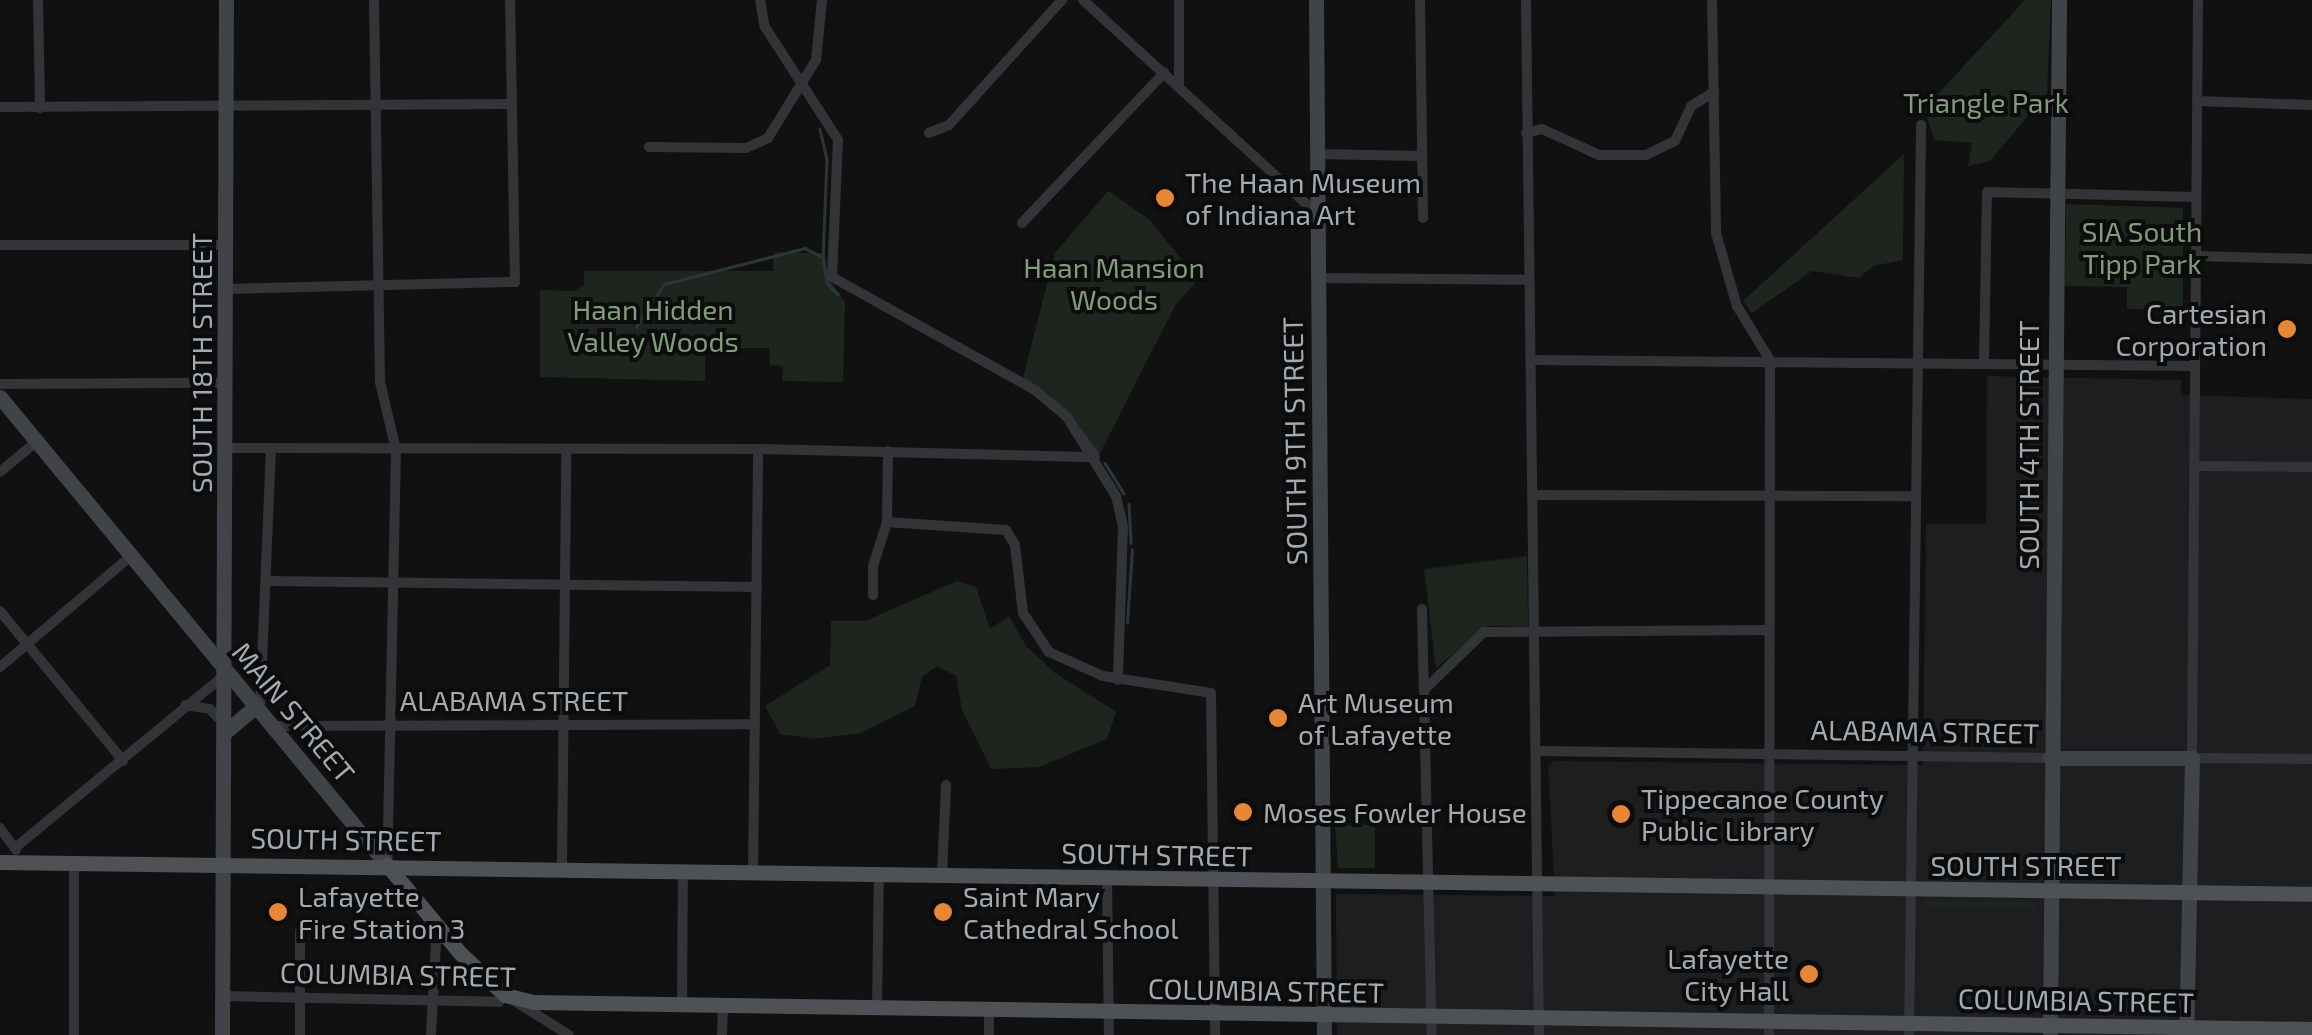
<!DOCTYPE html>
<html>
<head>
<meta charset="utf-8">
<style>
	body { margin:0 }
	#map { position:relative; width:2312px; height:1035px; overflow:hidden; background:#111112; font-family:"Exo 2",sans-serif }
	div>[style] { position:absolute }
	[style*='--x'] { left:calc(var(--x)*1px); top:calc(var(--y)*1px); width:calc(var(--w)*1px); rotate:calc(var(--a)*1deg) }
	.built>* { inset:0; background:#1d1e1f }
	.green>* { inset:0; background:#1e251e }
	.stream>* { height:2.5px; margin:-1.25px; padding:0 1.25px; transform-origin:1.25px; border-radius:1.25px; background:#2b363a }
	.street>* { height:10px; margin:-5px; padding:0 5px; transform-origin:5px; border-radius:5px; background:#323437 }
	.secondary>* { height:15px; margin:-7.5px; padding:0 7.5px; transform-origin:7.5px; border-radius:7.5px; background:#404347 }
	.primary>* { height:15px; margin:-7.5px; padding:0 7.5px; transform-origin:7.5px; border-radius:7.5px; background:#4e5256 }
	.dots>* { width:28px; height:28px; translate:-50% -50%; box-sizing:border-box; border:5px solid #0c0c0d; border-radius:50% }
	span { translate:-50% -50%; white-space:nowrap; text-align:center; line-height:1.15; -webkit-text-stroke:8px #0c0c0d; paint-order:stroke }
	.park-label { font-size:28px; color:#809c7b }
	.poi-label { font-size:28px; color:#a3abb2 }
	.left { translate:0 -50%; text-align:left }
	.right { translate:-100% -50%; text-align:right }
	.street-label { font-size:28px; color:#a3abb2 }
</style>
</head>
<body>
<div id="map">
	<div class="built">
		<div style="clip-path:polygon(1987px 376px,2181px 380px,2181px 395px,2312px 399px,2312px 1035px,1337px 1035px,1336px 894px,1555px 896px,1548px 765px,1554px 761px,1923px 765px,1926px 524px,1986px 524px)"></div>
	</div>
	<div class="green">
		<div style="clip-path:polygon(2025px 0,2051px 0,2047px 93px,1990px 161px,1968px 166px,1972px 143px,1935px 140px,1924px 109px)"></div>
		<div style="clip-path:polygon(1904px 154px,1903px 260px,1873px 266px,1859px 278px,1812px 271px,1752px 313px,1743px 301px)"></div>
		<div style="clip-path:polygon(1108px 191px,1149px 219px,1198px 280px,1176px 304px,1099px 455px,1069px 413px,1023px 378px,1055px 253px)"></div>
		<div style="clip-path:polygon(2066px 204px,2183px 208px,2183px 310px,2127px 309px,2127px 287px,2065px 286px)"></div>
		<div style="clip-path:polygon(774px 252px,825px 253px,829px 279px,845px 302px,843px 382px,782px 381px,783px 366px,770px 365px,769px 348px,705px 348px,705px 381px,540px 377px,540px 290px,574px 291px,584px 285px,584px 271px,773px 271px)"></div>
		<div style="clip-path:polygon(1527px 556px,1528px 626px,1487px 626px,1436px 668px,1424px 569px)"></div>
		<div style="clip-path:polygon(957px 581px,976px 587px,990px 629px,1009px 616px,1026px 646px,1055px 673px,1116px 712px,1107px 739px,1039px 767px,991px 769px,962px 710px,956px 676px,937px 666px,922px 677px,915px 706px,861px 733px,815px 739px,780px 734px,765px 706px,830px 665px,831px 621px,865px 621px)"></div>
		<div style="clip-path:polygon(1335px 825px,1375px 825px,1375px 868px,1338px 868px)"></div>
		<div style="clip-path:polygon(1925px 901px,2035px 902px,2035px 908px,1925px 907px)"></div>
	</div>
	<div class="stream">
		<div style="--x:820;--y:129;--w:31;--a:77"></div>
		<div style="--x:827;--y:159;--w:98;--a:92.3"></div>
		<div style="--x:636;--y:327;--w:51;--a:-56.9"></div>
		<div style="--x:664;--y:284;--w:146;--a:-14.3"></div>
		<div style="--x:805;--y:248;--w:20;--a:27"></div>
		<div style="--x:823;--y:257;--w:26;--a:81"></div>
		<div style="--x:827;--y:283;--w:16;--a:45"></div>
		<div style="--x:1080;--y:429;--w:29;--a:54"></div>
		<div style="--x:1105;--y:463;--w:36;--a:58"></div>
		<div style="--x:1129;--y:504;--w:39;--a:87"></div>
		<div style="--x:1127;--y:623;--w:73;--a:-86.1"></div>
	</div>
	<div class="street">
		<div style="--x:38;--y:0;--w:108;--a:88.9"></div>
		<div style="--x:374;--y:0;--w:382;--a:89.1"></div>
		<div style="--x:380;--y:382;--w:70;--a:76.8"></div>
		<div style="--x:396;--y:450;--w:415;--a:91.2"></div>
		<div style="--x:760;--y:0;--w:27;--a:80"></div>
		<div style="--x:765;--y:27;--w:135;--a:57.1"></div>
		<div style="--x:838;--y:140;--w:137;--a:92.5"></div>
		<div style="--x:832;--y:277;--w:232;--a:29.1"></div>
		<div style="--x:1035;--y:390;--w:42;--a:40.2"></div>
		<div style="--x:1067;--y:417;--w:93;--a:58.2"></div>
		<div style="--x:1116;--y:496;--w:32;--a:77"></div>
		<div style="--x:1123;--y:527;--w:153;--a:91.9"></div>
		<div style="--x:1083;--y:0;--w:316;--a:42.4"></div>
		<div style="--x:1420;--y:0;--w:218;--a:89.2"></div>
		<div style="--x:1526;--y:0;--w:1035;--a:89.28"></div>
		<div style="--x:1712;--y:0;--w:233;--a:89"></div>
		<div style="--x:1716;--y:233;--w:76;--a:74"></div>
		<div style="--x:1737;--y:306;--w:63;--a:58.6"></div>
		<div style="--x:1770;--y:360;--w:675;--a:90.08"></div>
		<div style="--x:2198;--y:0;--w:758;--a:90.45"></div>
		<div style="--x:2192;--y:758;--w:120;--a:0.5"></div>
		<div style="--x:1179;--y:87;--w:87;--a:-90"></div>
		<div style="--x:2197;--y:101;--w:115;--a:2"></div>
		<div style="--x:0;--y:107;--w:509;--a:-0.34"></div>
		<div style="--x:929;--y:133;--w:22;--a:-22"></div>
		<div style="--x:949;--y:125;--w:169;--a:-47.9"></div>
		<div style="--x:1526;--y:133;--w:16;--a:-14"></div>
		<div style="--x:1542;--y:129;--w:63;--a:24.5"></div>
		<div style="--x:1599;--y:155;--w:47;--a:0"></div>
		<div style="--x:1646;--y:155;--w:32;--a:-26"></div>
		<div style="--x:1675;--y:141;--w:38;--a:-65"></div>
		<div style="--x:1691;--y:106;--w:27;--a:-31"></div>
		<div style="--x:649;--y:147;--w:97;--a:0.6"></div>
		<div style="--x:746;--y:148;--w:24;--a:-24"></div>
		<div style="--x:768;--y:138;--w:92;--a:-58.4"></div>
		<div style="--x:816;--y:60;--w:60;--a:-84.3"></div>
		<div style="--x:1317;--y:154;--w:105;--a:1.1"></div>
		<div style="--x:1022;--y:223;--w:207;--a:-46.6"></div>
		<div style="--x:0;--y:245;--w:225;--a:0"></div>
		<div style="--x:2196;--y:256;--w:116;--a:1.5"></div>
		<div style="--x:1317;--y:278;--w:212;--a:0.5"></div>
		<div style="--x:226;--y:289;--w:289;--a:-1.4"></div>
		<div style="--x:515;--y:282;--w:282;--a:-91"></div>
		<div style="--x:1532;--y:360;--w:663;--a:0.52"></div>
		<div style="--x:1984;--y:363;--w:171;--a:-89"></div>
		<div style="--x:1987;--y:192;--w:209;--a:1.4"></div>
		<div style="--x:0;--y:384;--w:226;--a:-0.3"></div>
		<div style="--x:227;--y:448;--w:531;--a:0.11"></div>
		<div style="--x:758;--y:449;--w:337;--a:1.4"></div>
		<div style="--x:2195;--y:466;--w:117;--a:0.5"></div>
		<div style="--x:0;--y:472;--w:47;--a:-39.8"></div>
		<div style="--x:1533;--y:495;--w:379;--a:0.2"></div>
		<div style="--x:887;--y:522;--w:119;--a:3.8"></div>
		<div style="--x:1006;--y:530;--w:17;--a:59"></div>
		<div style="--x:1015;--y:545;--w:68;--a:83.3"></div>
		<div style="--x:1023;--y:613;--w:47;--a:56.3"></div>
		<div style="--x:1049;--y:652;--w:59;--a:24"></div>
		<div style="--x:1103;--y:676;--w:109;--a:8.9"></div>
		<div style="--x:1211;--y:693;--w:342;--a:89.3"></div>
		<div style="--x:268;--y:581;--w:489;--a:0.7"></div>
		<div style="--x:873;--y:595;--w:29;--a:-90"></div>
		<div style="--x:873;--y:566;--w:46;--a:-72.3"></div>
		<div style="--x:887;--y:522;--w:71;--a:-89.2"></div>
		<div style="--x:1422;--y:609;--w:426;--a:88.7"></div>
		<div style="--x:0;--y:611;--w:194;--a:50.6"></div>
		<div style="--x:0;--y:667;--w:172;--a:-40.3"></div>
		<div style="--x:1426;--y:688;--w:81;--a:-44"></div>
		<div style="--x:1484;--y:632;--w:286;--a:-0.4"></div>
		<div style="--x:185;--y:705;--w:25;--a:9"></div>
		<div style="--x:210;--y:709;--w:18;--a:47"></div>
		<div style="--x:260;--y:710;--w:262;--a:-87.6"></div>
		<div style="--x:274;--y:726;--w:481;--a:-0.2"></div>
		<div style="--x:1537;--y:751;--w:513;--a:0.78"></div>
		<div style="--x:0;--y:828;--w:27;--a:54"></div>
		<div style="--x:16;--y:847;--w:272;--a:-39.5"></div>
		<div style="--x:562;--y:866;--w:415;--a:-89.4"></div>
		<div style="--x:753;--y:871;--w:422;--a:-89.3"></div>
		<div style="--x:942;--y:874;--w:89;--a:-87.4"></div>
		<div style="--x:1107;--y:878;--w:157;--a:89.3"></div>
		<div style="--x:223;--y:996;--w:276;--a:1.2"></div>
		<div style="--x:499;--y:1002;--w:9;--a:-49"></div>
		<div style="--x:505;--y:995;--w:75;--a:32"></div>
		<div style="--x:682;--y:1005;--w:135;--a:-89.6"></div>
		<div style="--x:877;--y:1009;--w:136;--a:-89.2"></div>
		<div style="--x:74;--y:1035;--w:173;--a:-90"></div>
		<div style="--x:300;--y:1035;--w:104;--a:-90"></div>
		<div style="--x:431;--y:1035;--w:92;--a:-86.9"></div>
		<div style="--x:436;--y:943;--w:11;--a:-52"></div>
		<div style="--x:722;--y:1035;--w:29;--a:-88"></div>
		<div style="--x:989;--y:1035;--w:24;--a:-90"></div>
		<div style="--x:1909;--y:1035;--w:910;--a:-89.24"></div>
	</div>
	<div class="secondary">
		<div style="--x:1316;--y:0;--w:1035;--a:89.56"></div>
		<div style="--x:0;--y:397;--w:607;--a:50.41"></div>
		<div style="--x:224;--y:733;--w:42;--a:-40.2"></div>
		<div style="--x:2050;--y:758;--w:142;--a:0"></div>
		<div style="--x:2192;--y:758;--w:277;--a:91.2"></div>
		<div style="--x:222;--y:1035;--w:1035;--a:-89.78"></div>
		<div style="--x:2050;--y:1035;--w:1035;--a:-89.5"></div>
	</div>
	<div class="primary">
		<div style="--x:0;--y:862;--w:2312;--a:0.79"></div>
		<div style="--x:387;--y:865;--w:116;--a:50.3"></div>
		<div style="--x:461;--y:954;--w:60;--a:43"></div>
		<div style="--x:505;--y:995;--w:29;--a:14"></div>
		<div style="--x:533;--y:1002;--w:1779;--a:0.87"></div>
	</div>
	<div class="dots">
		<div style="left:1165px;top:198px;background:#e68636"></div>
		<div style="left:2287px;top:329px;background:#e68636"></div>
		<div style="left:1278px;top:718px;background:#e68636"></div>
		<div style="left:1243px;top:812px;background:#e68636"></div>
		<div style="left:1621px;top:814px;background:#e68636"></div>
		<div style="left:278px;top:912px;background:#e68636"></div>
		<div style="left:943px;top:912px;background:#e68636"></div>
		<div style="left:1809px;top:974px;background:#e68636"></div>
	</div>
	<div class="park-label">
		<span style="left:1986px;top:102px">Triangle Park</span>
		<span style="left:2142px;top:247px">SIA South<br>Tipp Park</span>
		<span style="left:1114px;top:283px">Haan Mansion<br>Woods</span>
		<span style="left:653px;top:325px">Haan Hidden<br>Valley Woods</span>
	</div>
	<div class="poi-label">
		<span class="left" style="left:1185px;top:198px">The Haan Museum<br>of Indiana Art</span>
		<span class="right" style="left:2267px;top:329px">Cartesian<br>Corporation</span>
		<span class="left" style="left:1298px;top:718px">Art Museum<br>of Lafayette</span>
		<span class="left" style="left:1641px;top:814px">Tippecanoe County<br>Public Library</span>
		<span class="left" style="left:1263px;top:812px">Moses Fowler House</span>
		<span class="left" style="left:298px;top:912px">Lafayette<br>Fire Station 3</span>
		<span class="left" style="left:963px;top:912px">Saint Mary<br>Cathedral School</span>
		<span class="right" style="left:1789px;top:974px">Lafayette<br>City Hall</span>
	</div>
	<div class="street-label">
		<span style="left:201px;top:363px;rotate:-90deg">SOUTH 18TH STREET</span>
		<span style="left:1294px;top:441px;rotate:-91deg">SOUTH 9TH STREET</span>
		<span style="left:2028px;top:445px;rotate:-90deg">SOUTH 4TH STREET</span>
		<span style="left:514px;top:700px">ALABAMA STREET</span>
		<span style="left:294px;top:712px;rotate:50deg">MAIN STREET</span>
		<span style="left:1925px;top:731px;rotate:1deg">ALABAMA STREET</span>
		<span style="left:346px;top:839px;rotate:1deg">SOUTH STREET</span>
		<span style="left:1157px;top:854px;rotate:1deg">SOUTH STREET</span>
		<span style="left:2026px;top:865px">SOUTH STREET</span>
		<span style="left:398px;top:974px;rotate:1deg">COLUMBIA STREET</span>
		<span style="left:1266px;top:990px;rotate:1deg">COLUMBIA STREET</span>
		<span style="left:2076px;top:1000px;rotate:1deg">COLUMBIA STREET</span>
	</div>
</div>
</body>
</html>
